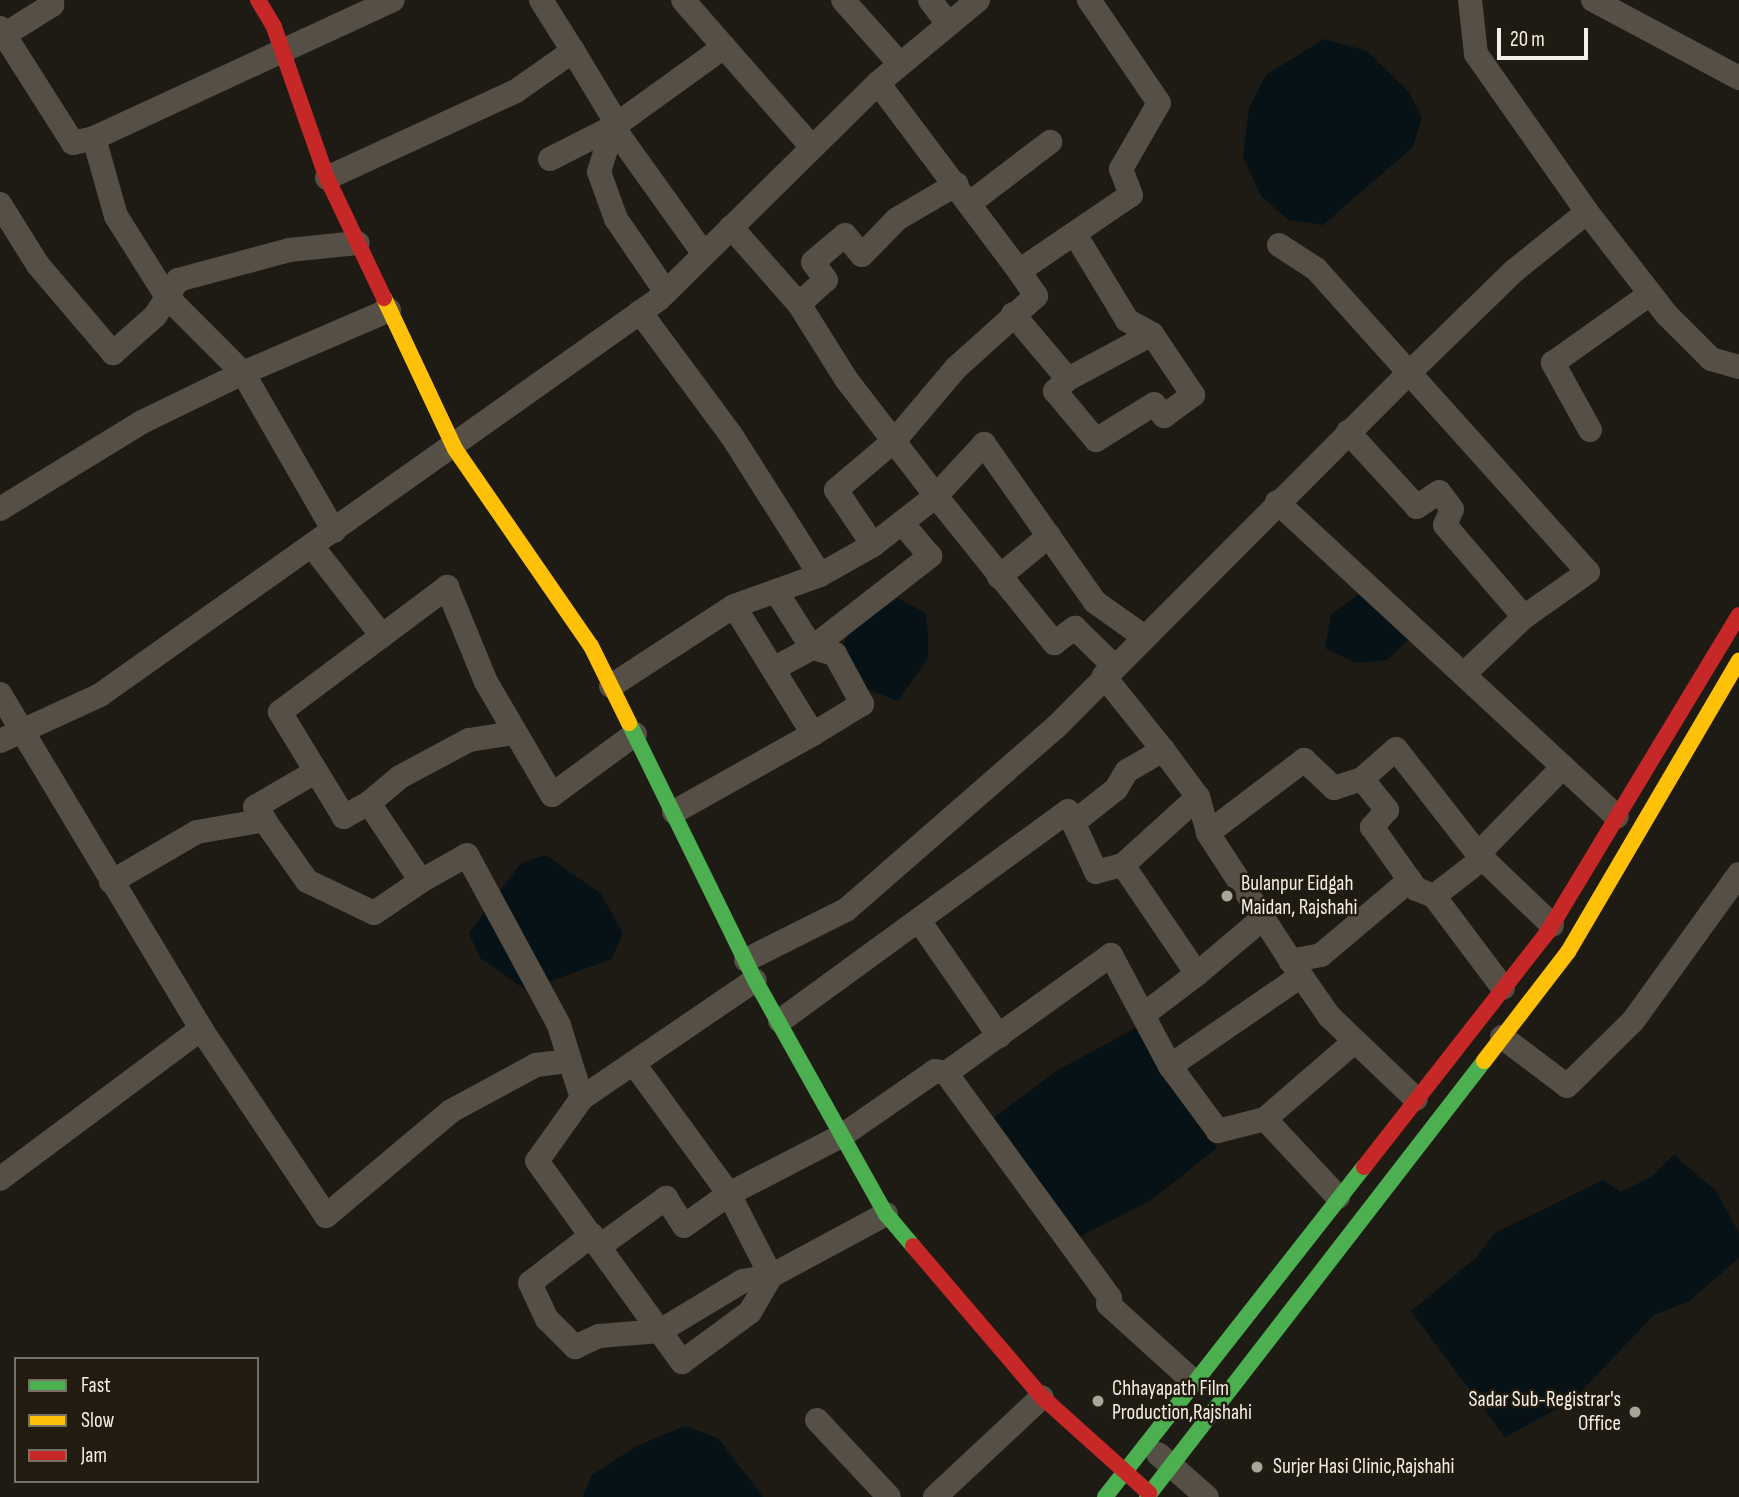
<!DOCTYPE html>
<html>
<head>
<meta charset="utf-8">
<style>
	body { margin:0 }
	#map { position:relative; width:1739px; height:1497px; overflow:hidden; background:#1e1b14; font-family:"Sofia Sans Condensed",sans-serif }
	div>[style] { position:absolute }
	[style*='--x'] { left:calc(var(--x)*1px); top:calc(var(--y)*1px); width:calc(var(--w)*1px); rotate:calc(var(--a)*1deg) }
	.water>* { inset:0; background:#061216 }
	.street>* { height:24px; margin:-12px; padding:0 12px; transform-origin:12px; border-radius:12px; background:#554f45 }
	.fast>* { height:16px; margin:-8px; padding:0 8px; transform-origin:8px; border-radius:8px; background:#4caf50 }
	.slow>* { height:16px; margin:-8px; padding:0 8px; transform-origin:8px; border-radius:8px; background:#ffc107 }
	.jam>* { height:16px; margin:-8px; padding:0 8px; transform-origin:8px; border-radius:8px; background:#c62828 }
	.dots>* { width:19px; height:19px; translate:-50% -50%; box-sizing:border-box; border:4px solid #221c10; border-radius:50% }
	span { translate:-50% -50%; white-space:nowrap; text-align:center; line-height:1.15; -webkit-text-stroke:5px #221c10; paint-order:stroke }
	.poi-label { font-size:21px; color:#f3efe6 }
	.left { translate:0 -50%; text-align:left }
	.right { translate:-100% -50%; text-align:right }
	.legend { position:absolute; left:14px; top:1357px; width:245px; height:126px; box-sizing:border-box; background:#221c10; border:2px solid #767066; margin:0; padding:9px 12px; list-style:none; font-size:21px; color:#f3efe6 }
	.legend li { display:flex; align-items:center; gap:14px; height:35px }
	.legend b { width:35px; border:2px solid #767066 }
	.scale { position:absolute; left:1497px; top:28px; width:91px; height:32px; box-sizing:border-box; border:4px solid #f3efe6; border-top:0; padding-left:9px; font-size:21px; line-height:24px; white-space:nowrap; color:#f3efe6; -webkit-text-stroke:5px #221c10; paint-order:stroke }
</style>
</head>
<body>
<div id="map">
	<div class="water">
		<div style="clip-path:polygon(1324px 39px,1367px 51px,1409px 92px,1422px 117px,1413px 147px,1323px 225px,1289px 220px,1261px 196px,1243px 157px,1249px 108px,1266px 75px)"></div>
		<div style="clip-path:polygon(1362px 592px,1411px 637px,1387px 660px,1356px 663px,1325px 648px,1331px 614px)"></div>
		<div style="clip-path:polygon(898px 598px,925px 613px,928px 631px,928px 658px,898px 701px,864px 688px,842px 646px,852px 629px)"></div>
		<div style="clip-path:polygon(546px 855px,601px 894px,623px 933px,612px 959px,526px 990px,480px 958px,469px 933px,521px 863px)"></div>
		<div style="clip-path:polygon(1139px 1026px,1217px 1148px,1150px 1201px,1071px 1241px,988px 1122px,1058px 1070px)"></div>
		<div style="clip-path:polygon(1674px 1155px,1716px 1191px,1739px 1233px,1739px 1258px,1688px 1302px,1654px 1315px,1573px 1400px,1505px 1437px,1411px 1311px,1476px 1258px,1495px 1233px,1603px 1180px,1621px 1192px,1651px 1177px)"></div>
		<div style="clip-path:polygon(685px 1426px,718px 1438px,763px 1497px,583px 1497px,592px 1475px,637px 1446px)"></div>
	</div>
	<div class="street">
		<div style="--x:541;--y:0;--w:60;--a:57.9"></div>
		<div style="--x:683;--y:0;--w:194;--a:48.8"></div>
		<div style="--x:843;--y:0;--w:86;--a:48.3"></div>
		<div style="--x:930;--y:0;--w:30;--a:53"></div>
		<div style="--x:1470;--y:0;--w:54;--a:83.7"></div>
		<div style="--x:1476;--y:54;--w:193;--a:54.9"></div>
		<div style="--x:1587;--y:212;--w:130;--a:52.2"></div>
		<div style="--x:1667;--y:315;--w:62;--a:45"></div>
		<div style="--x:1711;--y:359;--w:29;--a:16"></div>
		<div style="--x:1593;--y:0;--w:166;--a:28.1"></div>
		<div style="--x:0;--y:28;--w:136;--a:57.6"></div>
		<div style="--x:73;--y:143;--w:22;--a:-13"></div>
		<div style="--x:4;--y:35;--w:57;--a:-32"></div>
		<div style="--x:52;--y:5;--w:5;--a:-101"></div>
		<div style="--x:878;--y:83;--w:235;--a:53.1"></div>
		<div style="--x:613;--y:127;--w:47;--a:107.3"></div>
		<div style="--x:599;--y:172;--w:50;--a:70.1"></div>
		<div style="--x:616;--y:219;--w:88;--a:55.6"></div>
		<div style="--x:550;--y:159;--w:71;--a:-26.9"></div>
		<div style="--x:327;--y:178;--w:208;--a:-24.7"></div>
		<div style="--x:516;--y:91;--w:70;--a:-35.1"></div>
		<div style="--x:573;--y:51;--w:85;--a:58.9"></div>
		<div style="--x:970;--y:203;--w:101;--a:-37.3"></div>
		<div style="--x:0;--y:204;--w:72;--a:58.1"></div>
		<div style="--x:38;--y:265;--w:116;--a:49.6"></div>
		<div style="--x:113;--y:353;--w:56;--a:-41.4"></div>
		<div style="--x:155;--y:316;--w:43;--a:-57.4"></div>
		<div style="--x:178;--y:280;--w:115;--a:-15.1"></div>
		<div style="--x:289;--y:250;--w:69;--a:-5.8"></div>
		<div style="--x:731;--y:227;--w:103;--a:48.6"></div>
		<div style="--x:799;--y:304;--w:89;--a:57.9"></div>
		<div style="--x:846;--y:379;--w:148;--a:52.4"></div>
		<div style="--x:936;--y:496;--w:71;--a:-47.3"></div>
		<div style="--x:984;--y:444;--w:193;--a:54.9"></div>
		<div style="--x:1095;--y:602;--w:59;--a:35.3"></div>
		<div style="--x:1279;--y:245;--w:44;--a:33"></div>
		<div style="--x:1316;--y:269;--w:407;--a:48.1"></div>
		<div style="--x:1588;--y:572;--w:78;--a:144.9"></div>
		<div style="--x:1524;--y:617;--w:121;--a:-130.7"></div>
		<div style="--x:1445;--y:525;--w:17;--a:-66"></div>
		<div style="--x:1452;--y:509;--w:21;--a:-127"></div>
		<div style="--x:1439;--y:492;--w:27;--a:146"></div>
		<div style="--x:1417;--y:507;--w:102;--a:-132.6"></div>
		<div style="--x:704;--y:254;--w:156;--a:-125.6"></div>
		<div style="--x:613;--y:127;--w:137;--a:-35.8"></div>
		<div style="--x:799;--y:304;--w:36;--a:-42"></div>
		<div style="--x:826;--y:280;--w:22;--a:-126"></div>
		<div style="--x:813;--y:262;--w:42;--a:-40.2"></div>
		<div style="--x:845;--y:235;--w:26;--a:50"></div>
		<div style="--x:862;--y:255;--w:50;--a:-45.8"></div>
		<div style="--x:897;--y:219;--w:69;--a:-30.3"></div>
		<div style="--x:1013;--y:314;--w:85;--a:49.8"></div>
		<div style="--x:1068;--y:379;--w:18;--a:137"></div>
		<div style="--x:1055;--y:391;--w:64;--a:50.1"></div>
		<div style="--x:1096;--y:440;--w:68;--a:-31.8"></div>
		<div style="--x:1154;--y:404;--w:16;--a:50"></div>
		<div style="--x:1164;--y:416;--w:36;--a:-36"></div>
		<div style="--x:1193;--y:395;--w:73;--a:-123.9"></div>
		<div style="--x:1152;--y:334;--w:29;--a:-151"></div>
		<div style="--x:1127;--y:320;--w:100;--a:-121.2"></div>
		<div style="--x:243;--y:373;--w:107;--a:-135"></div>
		<div style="--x:167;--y:297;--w:96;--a:-122.2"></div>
		<div style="--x:116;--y:216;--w:81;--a:-105.8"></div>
		<div style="--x:94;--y:138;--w:329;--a:-24.8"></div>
		<div style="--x:1068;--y:379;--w:95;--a:-28.2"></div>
		<div style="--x:1590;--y:430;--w:77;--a:-118.9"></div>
		<div style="--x:1553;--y:363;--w:119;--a:-35.4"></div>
		<div style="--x:1277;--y:502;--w:463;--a:42.8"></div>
		<div style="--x:0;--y:509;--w:167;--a:-31.5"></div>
		<div style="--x:142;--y:422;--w:119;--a:-25.9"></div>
		<div style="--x:334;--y:531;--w:182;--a:-119.9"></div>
		<div style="--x:243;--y:373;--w:159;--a:-23.3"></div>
		<div style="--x:873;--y:545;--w:66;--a:-123.9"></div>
		<div style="--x:836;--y:490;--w:77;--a:-40.3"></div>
		<div style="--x:895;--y:440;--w:94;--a:-49.7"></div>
		<div style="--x:956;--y:368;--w:108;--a:-42"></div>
		<div style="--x:1036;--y:296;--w:30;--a:-124"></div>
		<div style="--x:1019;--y:271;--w:135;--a:-34.2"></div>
		<div style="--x:1131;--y:195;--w:28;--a:-111"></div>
		<div style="--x:1121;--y:169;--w:76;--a:-60.1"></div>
		<div style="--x:1159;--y:103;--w:125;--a:-124.2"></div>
		<div style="--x:312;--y:546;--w:114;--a:52.1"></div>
		<div style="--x:820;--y:575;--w:61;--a:-29.5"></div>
		<div style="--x:873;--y:545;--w:80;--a:-37.9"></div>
		<div style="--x:936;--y:496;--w:189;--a:51.2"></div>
		<div style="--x:1054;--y:643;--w:26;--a:-36"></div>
		<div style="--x:1075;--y:628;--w:54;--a:44.3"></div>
		<div style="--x:999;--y:577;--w:65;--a:-39.4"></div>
		<div style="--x:776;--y:591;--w:67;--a:57.7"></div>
		<div style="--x:812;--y:648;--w:24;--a:15"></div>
		<div style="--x:835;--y:654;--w:57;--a:61.6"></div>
		<div style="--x:862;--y:704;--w:57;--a:148.5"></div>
		<div style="--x:773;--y:669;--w:44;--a:-28.3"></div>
		<div style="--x:812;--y:648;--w:150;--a:-37.9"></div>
		<div style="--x:930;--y:556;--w:43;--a:-130.3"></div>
		<div style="--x:1464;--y:674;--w:83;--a:-43.5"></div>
		<div style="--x:611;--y:686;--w:147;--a:-33"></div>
		<div style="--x:734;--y:606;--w:91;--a:-19.8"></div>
		<div style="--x:820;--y:575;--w:166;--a:-122.4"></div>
		<div style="--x:731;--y:435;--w:153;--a:-126.5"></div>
		<div style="--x:0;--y:694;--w:391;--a:59"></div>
		<div style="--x:201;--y:1029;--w:225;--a:56.2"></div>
		<div style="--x:326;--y:1216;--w:163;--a:-40"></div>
		<div style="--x:451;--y:1111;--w:97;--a:-28.4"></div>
		<div style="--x:536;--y:1065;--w:34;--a:-7"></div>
		<div style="--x:570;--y:1061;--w:39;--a:72"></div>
		<div style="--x:582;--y:1098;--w:77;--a:125.5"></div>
		<div style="--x:537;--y:1161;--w:248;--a:54.2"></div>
		<div style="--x:682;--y:1362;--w:84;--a:-36.3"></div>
		<div style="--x:750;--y:1312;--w:42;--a:-59.7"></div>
		<div style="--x:0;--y:741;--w:110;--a:-24.7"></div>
		<div style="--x:100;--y:695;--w:685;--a:-35.31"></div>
		<div style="--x:659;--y:299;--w:308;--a:-44.6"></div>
		<div style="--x:878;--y:83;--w:130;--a:-39.7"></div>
		<div style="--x:1163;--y:750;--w:59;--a:53.3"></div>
		<div style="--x:315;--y:772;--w:69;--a:149.7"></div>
		<div style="--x:255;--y:807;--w:90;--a:54.9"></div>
		<div style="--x:307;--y:881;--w:74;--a:25.5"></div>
		<div style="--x:374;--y:913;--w:57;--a:-34.2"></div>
		<div style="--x:369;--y:803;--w:40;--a:-40"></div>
		<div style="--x:400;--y:777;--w:78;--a:-28.2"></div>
		<div style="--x:469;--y:740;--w:46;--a:-8.8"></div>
		<div style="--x:674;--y:812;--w:159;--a:-29.3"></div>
		<div style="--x:813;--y:734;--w:150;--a:-121.7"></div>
		<div style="--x:1073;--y:823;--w:55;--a:-38.3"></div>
		<div style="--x:1116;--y:789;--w:21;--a:-59"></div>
		<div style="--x:1127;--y:771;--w:42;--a:-30.3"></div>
		<div style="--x:1163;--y:750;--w:95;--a:-128.6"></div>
		<div style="--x:1478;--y:854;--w:133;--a:-128"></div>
		<div style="--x:1396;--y:749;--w:45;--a:138.6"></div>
		<div style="--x:1362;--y:779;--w:40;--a:51"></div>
		<div style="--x:1387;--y:810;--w:23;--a:131"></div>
		<div style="--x:1372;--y:827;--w:76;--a:54.6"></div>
		<div style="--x:1416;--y:889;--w:19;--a:21"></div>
		<div style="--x:1434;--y:896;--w:115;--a:53.1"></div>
		<div style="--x:1410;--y:880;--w:116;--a:139.9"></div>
		<div style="--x:1321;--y:955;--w:31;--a:169"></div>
		<div style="--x:1291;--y:961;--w:67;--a:55.4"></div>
		<div style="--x:1329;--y:1016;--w:120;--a:43.7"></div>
		<div style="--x:111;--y:882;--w:99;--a:-30.2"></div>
		<div style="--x:197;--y:832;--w:69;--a:-10"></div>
		<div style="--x:1434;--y:896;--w:59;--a:-37.5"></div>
		<div style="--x:920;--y:922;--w:139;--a:55.3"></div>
		<div style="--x:1552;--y:925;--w:103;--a:-136.2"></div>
		<div style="--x:1478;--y:854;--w:122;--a:-45.7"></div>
		<div style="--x:746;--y:960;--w:112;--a:-26.6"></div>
		<div style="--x:846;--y:910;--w:279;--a:-41.1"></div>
		<div style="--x:1056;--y:727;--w:497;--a:-45.1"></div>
		<div style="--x:1407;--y:375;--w:149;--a:-44.2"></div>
		<div style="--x:1514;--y:271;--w:94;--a:-38.9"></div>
		<div style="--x:1291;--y:961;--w:153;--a:-123"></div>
		<div style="--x:1208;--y:833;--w:121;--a:-37.2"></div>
		<div style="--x:1304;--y:760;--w:41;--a:43"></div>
		<div style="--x:1334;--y:788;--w:29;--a:-18"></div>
		<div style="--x:1197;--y:974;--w:84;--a:-40.2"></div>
		<div style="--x:1143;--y:1015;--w:68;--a:-37.2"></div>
		<div style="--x:1197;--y:974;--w:132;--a:-124.2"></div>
		<div style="--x:1123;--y:865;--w:101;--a:-42.2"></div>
		<div style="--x:1198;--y:797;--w:37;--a:74"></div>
		<div style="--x:780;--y:1021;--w:356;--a:-36.1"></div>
		<div style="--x:1068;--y:811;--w:67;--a:65.3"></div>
		<div style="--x:1096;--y:872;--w:28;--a:-15"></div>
		<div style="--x:1502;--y:1037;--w:81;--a:37"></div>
		<div style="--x:1567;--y:1086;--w:93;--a:-44.6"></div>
		<div style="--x:1633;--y:1021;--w:181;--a:-54.2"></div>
		<div style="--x:570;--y:1061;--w:38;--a:-107"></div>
		<div style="--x:559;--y:1025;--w:193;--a:-118.4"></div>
		<div style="--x:467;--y:855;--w:53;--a:150.5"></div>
		<div style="--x:421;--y:881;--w:94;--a:-123.7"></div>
		<div style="--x:369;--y:803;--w:29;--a:151"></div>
		<div style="--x:344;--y:817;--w:123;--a:-121.4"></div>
		<div style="--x:280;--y:712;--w:209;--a:-36.8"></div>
		<div style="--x:447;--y:587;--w:103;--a:67.7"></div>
		<div style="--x:486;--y:682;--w:131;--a:59.7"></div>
		<div style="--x:552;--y:795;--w:103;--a:-36.3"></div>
		<div style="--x:1170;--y:1066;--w:126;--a:-118"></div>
		<div style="--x:1111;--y:955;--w:203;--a:144.4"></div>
		<div style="--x:946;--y:1073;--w:278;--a:53.9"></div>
		<div style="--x:1110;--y:1298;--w:6;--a:108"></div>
		<div style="--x:1108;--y:1304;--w:115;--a:42.2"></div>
		<div style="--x:582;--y:1098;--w:209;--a:-34.3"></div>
		<div style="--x:1265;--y:1119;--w:49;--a:165.7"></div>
		<div style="--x:1218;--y:1131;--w:81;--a:-126.4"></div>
		<div style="--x:1170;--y:1066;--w:159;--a:-34.5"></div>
		<div style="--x:0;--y:1179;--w:251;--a:-36.7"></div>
		<div style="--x:1338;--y:1197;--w:107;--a:-133.1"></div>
		<div style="--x:1265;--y:1119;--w:119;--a:-40.9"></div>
		<div style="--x:886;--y:1214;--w:131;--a:151.7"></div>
		<div style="--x:771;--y:1276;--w:92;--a:-117.1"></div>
		<div style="--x:729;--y:1194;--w:128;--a:-27.4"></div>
		<div style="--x:843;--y:1135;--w:112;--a:-34.8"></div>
		<div style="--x:935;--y:1071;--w:11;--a:10"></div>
		<div style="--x:592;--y:1235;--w:78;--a:142.3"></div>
		<div style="--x:530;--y:1283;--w:40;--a:65"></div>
		<div style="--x:547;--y:1319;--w:40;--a:45"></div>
		<div style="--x:575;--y:1347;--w:26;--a:-25"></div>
		<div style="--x:599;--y:1336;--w:61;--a:-4.7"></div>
		<div style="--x:660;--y:1331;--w:97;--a:-31.1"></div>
		<div style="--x:743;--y:1281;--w:28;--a:-10"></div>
		<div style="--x:600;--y:1246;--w:82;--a:-36"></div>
		<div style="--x:666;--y:1198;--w:33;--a:57"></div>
		<div style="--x:684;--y:1226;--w:55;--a:-35.4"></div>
		<div style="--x:729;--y:1194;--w:160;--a:-126.1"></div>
		<div style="--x:817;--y:1420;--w:105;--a:46.9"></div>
		<div style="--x:1158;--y:1454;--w:65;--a:41.3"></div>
		<div style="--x:935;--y:1497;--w:146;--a:-43.1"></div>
	</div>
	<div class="fast">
		<div style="--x:629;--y:723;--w:286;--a:63.9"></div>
		<div style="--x:755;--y:980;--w:268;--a:60.8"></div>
		<div style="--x:886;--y:1214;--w:42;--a:49.8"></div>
		<div style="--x:1105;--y:1497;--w:420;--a:-51.9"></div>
		<div style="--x:1147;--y:1497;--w:551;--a:-52.3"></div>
	</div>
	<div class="slow">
		<div style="--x:384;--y:298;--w:167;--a:64.8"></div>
		<div style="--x:455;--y:449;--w:239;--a:55.4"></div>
		<div style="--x:591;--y:646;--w:86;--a:63.7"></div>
		<div style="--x:1484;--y:1061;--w:138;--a:-52.4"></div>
		<div style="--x:1568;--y:952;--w:338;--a:-59.6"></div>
	</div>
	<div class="jam">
		<div style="--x:258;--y:0;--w:31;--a:59"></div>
		<div style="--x:274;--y:27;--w:160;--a:70.7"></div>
		<div style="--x:327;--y:178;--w:133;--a:64.6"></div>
		<div style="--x:1364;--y:1167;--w:297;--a:-52"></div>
		<div style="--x:1547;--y:933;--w:371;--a:-58.9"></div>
		<div style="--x:913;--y:1246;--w:199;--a:49.5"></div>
		<div style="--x:1042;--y:1397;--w:144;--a:41.9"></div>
	</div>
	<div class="dots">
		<div style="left:1227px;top:896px;background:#a8a59c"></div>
		<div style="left:1098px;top:1401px;background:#a8a59c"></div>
		<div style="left:1635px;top:1412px;background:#a8a59c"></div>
		<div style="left:1257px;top:1467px;background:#a8a59c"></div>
	</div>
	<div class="poi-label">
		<span class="left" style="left:1241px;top:896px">Bulanpur Eidgah<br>Maidan, Rajshahi</span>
		<span class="left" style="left:1112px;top:1401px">Chhayapath Film<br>Production,Rajshahi</span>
		<span class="right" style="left:1621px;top:1412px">Sadar Sub-Registrar's<br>Office</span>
		<span class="left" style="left:1273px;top:1467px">Surjer Hasi Clinic,Rajshahi</span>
	</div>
	<ul class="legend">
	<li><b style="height:9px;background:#4caf50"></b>Fast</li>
	<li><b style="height:9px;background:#ffc107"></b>Slow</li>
	<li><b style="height:9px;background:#c62828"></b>Jam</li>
	</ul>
	<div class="scale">20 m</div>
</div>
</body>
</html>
